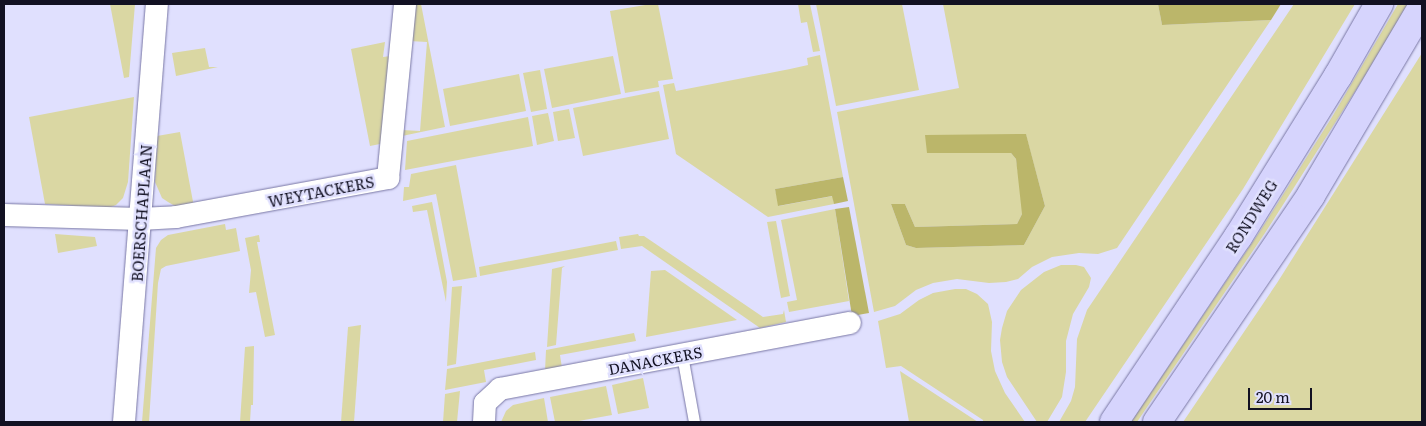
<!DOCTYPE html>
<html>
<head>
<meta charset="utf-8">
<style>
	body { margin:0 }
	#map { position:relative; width:1426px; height:426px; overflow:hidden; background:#e0e0fe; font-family:Literata,serif }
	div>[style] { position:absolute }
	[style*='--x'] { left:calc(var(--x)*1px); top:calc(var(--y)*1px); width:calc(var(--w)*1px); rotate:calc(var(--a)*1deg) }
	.green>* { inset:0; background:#dad7a3 }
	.forest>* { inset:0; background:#bbb66a }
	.roads { filter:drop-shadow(0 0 1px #7977a5) drop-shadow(0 0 1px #7977a5) }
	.lane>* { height:11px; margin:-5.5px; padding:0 5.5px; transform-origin:5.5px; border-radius:5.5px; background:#fff }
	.street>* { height:22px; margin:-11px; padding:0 11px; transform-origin:11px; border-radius:11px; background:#fff }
	.primary>* { height:28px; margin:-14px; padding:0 14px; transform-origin:14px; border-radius:14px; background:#d6d4fd }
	span { translate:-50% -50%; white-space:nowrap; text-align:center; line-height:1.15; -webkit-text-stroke:5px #e0e0fe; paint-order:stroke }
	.street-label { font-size:15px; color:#121122 }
	.frame { position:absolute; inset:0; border:5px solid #121122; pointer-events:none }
	.scale { position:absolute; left:1248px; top:388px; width:64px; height:22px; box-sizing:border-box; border:2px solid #121122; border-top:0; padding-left:6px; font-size:15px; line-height:18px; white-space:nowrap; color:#121122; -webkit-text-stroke:4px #e0e0fe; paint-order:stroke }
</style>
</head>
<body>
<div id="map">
	<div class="green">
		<div style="clip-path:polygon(110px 4px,135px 4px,129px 77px,124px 78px)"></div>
		<div style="clip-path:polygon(412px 4px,421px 4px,445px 127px,402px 136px,402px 130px,420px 131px,427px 42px,409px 41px)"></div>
		<div style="clip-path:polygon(651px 4px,658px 4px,673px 79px,658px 81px,659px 87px,625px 93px,610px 11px)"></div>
		<div style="clip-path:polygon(798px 4px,810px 4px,820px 51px,813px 52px,807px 22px,801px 23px)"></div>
		<div style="clip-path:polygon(816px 4px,902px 4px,919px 90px,836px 106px)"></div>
		<div style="clip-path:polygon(evenodd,943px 4px,1158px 4px,1162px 25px,1271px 20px,1117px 248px,1098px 254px,1079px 253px,1052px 257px,1032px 267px,1018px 279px,1006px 282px,989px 283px,957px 279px,933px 283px,916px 290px,895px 306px,874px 312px,837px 112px,959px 88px,943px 4px,1026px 135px,1045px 206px,1024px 245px,916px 248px,906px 245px,891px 204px,905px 204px,915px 227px,1017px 224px,1022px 214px,1022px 199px,1016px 159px,1011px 153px,927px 153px,1026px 135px)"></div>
		<div style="clip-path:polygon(1294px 4px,1355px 4px,1243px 189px,1085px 422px,1059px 422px,1071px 401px,1075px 387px,1077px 339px,1087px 310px)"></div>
		<div style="clip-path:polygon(1398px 4px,1408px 4px,1363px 79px,1265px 233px,1137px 422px,1131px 422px,1260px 231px,1332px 117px)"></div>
		<div style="clip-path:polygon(385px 42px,383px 57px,391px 56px,385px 143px,370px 146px,351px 49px)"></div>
		<div style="clip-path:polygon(205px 48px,209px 67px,218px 67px,176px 76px,172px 53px)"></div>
		<div style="clip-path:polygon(1422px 53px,1422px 422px,1183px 422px,1277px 283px)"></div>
		<div style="clip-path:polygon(820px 55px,843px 177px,775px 189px,779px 206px,833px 196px,834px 204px,768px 217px,676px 154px,663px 85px,674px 83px,676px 91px,790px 69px,808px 65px,807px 58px)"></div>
		<div style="clip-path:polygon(613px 56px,621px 94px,552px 108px,544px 69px)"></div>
		<div style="clip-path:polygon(540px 70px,547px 109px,531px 112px,523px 73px)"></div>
		<div style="clip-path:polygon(519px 74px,526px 111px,450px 126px,443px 89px)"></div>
		<div style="clip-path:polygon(659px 91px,669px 139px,583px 156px,573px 108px)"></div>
		<div style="clip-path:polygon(134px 97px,128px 182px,123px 198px,116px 205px,108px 208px,45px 204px,29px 117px)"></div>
		<div style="clip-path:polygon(569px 109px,575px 138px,558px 141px,553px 112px)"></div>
		<div style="clip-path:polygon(548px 113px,554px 141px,537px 145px,532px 116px)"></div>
		<div style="clip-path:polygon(528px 117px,533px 146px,405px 170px,407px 141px)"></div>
		<div style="clip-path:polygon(180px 132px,194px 207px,175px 206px,168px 202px,162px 198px,155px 182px,157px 136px)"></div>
		<div style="clip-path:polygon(456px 165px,477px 277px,453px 281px,436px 194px,403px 201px,404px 187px,409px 187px,411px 174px)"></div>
		<div style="clip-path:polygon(432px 202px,447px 282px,446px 302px,427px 210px,413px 212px,412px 206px)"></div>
		<div style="clip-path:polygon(835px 209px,849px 301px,789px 312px,787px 302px,797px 300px,781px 220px)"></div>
		<div style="clip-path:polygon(776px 221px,790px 296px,781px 298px,767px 222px)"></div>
		<div style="clip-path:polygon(225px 224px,226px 230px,236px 228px,240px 251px,166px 266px,161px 269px,158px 283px,149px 422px,142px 422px,156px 248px,161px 240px,168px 235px)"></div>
		<div style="clip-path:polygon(55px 234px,95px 237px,97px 246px,58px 253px)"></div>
		<div style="clip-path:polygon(638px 234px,639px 236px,644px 236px,763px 317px,783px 314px,784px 310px,786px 322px,760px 328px,642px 246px,621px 249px,619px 237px)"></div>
		<div style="clip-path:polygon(259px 235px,260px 242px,257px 242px,275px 335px,265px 337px,256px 292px,249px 293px,251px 270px,245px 238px)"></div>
		<div style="clip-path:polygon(616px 241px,618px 250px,480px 276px,479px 267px)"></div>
		<div style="clip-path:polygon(1061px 265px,1076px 265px,1084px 267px,1091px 278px,1089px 287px,1073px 314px,1066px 341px,1066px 372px,1062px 397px,1047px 422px,1037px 422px,1007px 377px,1002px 362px,1000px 340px,1002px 328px,1007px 311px,1021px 290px,1044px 272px)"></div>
		<div style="clip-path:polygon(565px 266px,562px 268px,556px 345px,547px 347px,552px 269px)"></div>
		<div style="clip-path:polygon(665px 270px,737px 320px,646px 337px,651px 271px)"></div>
		<div style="clip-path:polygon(462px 286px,456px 364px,447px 366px,452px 287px)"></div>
		<div style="clip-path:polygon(955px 289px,966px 289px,977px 294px,988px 304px,992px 322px,991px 351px,995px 371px,1005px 393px,1025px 422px,983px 422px,983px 420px,901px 366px,886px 368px,878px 321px,900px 314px,919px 300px,933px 293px)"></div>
		<div style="clip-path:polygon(361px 325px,354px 422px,341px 422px,348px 327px)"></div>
		<div style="clip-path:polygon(634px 333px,636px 341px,560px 355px,562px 368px,545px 371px,546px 350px)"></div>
		<div style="clip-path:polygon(254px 346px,253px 405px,251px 405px,250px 422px,240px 422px,245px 347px)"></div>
		<div style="clip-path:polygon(535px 352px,536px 360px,484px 370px,486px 382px,445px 390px,447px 369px)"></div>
		<div style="clip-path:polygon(900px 371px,978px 422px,909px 422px)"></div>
		<div style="clip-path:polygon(643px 378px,649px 408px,618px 414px,612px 385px)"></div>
		<div style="clip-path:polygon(606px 386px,612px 415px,573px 422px,555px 422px,550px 397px)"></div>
		<div style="clip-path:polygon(460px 391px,457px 422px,443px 422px,445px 394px)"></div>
		<div style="clip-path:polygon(544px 398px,548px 422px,501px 422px,506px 411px,513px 405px)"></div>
	</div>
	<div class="forest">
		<div style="clip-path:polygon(1158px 4px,1281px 4px,1271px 20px,1162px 25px)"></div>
		<div style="clip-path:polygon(1026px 134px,1045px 206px,1024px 245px,916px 248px,906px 245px,891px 204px,905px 204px,915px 227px,1017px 224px,1022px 214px,1016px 159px,1011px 153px,927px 153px,925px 135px)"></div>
		<div style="clip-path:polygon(843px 177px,848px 201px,834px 204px,832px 196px,778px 206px,775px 189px)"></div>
		<div style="clip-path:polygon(849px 207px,869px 313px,852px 316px,835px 209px)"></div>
	</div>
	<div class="roads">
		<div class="lane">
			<div style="--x:682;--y:355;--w:68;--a:79.8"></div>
		</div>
		<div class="street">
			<div style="--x:4;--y:215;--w:136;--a:1.7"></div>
			<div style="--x:140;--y:219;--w:36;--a:-3"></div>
			<div style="--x:176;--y:217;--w:216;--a:-10.4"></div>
			<div style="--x:388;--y:178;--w:175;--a:-84.4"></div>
			<div style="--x:124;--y:422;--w:419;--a:-85.5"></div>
			<div style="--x:484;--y:422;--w:19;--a:-87"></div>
			<div style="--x:485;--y:403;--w:21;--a:-43"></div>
			<div style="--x:500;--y:389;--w:356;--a:-10.7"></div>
		</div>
		<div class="primary">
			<div style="--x:1114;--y:422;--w:223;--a:-56.2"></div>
			<div style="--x:1238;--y:237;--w:190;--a:-58.2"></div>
			<div style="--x:1338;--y:76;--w:83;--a:-60.3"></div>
			<div style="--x:1157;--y:422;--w:274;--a:-55.8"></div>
			<div style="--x:1311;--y:195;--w:218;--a:-59.4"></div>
		</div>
	</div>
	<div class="street-label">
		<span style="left:321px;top:191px;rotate:-11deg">WEYTACKERS</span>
		<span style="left:141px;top:213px;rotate:-86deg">BOERSCHAPLAAN</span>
		<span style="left:1251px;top:216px;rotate:-58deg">RONDWEG</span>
		<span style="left:655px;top:360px;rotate:-11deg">DANACKERS</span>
	</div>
	<div class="frame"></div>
	<div class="scale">20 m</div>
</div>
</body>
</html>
